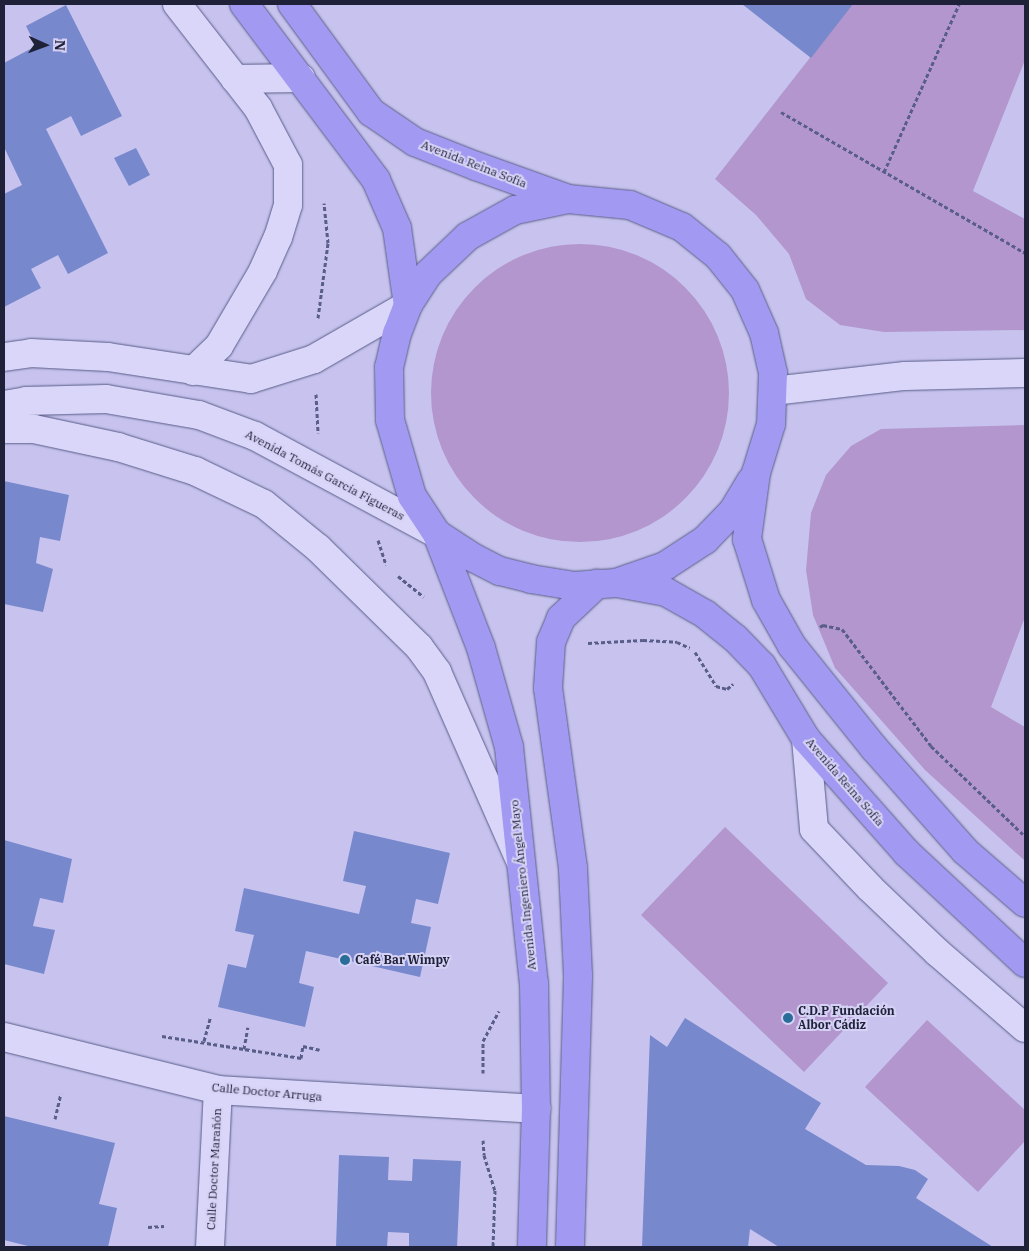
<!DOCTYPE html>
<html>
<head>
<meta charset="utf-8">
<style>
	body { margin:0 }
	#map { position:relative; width:1029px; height:1251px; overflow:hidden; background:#c7c3ee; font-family:"IBM Plex Serif",serif }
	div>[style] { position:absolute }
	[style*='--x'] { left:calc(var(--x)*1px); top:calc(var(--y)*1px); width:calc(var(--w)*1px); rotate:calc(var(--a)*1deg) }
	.green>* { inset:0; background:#b296cd }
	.round { border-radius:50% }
	.building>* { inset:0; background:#7888cd }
	.path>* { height:3px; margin-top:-1.5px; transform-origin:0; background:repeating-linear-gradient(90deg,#595d89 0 4px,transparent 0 6.5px) }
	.roads { filter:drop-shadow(0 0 1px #595d89) drop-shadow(0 0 1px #595d89) }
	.minor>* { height:28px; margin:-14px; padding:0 14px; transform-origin:14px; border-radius:14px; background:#d9d6f9 }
	.secondary>* { height:28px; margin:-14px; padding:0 14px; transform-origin:14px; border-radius:14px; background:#d9d6f9 }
	.primary>* { height:28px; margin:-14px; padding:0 14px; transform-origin:14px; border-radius:14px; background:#a29af2 }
	.dots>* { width:14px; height:14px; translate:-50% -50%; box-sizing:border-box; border:2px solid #d6d2f6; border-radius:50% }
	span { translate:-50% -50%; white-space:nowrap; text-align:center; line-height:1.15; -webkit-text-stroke:4px #d6d2f6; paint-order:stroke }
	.street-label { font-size:12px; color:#1e2138 }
	.poi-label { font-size:12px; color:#1e2138; font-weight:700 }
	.left { translate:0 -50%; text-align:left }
	.frame { position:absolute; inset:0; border:5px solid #1e2138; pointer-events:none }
	.north { position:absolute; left:20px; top:20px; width:50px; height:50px; -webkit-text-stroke:4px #d6d2f6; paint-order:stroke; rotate:92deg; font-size:14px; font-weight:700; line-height:20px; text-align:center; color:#1e2138 }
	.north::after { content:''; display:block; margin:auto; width:18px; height:22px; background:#1e2138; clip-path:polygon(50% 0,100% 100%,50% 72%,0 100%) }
</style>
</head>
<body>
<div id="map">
	<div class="green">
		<div style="clip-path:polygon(852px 4px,1025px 4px,1025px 60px,973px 191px,1025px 219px,1025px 330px,884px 332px,840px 325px,806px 299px,789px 254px,756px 215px,715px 179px)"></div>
		<div class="round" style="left:431px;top:244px;width:298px;height:298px"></div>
		<div style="clip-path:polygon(1025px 425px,1025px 617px,991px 707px,1025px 727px,1025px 861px,925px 770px,835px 668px,813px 615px,806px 570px,811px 513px,826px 475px,851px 446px,881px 429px)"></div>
		<div style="clip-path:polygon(725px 827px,888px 983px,804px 1072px,641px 915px)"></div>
		<div style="clip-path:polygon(927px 1020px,1025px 1110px,1025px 1141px,978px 1192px,865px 1087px)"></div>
	</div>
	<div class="building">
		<div style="clip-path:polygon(742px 4px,853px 4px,811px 58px)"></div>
		<div style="clip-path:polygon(66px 5px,122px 116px,81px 136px,71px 116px,46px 129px,108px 253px,68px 274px,58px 255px,31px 269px,41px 288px,4px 307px,4px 194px,22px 185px,4px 147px,4px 63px,36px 46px,26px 26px)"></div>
		<div style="clip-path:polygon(136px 148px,150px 175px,129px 186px,114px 158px)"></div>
		<div style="clip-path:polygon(4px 481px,69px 495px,60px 541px,40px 537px,36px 563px,53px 569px,43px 612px,4px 604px)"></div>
		<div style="clip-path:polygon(354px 831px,450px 853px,438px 904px,416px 899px,411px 923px,431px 927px,420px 977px,306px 951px,299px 983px,314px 987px,305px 1027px,218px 1007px,228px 964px,246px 968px,254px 935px,235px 931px,244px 888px,359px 914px,366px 886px,343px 881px)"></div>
		<div style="clip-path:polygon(4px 840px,72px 859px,63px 903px,40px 898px,33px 926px,55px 930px,44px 974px,4px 964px)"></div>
		<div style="clip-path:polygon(685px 1018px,821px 1103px,805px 1129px,866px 1165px,899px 1166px,915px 1170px,928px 1179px,916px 1198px,993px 1247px,779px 1247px,750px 1229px,748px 1247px,642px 1247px,650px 1035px,667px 1047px)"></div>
		<div style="clip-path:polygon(4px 1116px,115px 1143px,99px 1204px,117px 1208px,108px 1247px,32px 1247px,4px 1240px)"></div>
		<div style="clip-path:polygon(339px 1155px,389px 1157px,388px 1180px,412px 1181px,413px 1159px,461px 1161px,457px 1247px,409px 1247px,409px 1233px,388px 1232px,387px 1247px,336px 1247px)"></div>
	</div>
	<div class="path">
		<div style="--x:781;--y:112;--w:282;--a:30"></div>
		<div style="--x:884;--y:172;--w:184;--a:-65.9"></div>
		<div style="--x:318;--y:318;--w:76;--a:-82.4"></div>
		<div style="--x:328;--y:243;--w:40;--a:-95.7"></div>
		<div style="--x:316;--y:394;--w:39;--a:87"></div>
		<div style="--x:378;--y:540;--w:26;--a:72"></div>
		<div style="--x:398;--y:576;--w:33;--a:39"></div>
		<div style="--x:820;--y:627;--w:4;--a:-34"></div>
		<div style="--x:823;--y:625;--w:19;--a:12"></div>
		<div style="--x:842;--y:629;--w:147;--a:52.7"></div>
		<div style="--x:931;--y:746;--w:130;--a:43.8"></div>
		<div style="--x:588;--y:643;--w:55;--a:-3.1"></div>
		<div style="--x:643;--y:640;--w:34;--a:3"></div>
		<div style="--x:677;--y:642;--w:14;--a:25"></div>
		<div style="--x:695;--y:652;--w:40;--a:58"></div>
		<div style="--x:716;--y:686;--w:11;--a:15"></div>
		<div style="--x:727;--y:689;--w:8;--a:-40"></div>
		<div style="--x:162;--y:1036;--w:141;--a:9"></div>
		<div style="--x:301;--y:1058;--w:12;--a:-81"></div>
		<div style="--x:303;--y:1046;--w:17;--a:13"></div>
		<div style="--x:204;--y:1041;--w:24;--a:-75"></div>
		<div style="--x:244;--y:1049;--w:22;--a:-80"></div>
		<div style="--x:483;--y:1073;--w:32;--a:-90"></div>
		<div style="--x:483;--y:1041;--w:34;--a:-62"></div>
		<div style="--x:55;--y:1119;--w:26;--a:-77"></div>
		<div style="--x:483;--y:1140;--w:15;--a:86"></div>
		<div style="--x:484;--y:1155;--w:37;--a:73"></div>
		<div style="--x:495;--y:1190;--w:57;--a:92"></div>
		<div style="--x:148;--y:1227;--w:16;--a:-4"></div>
	</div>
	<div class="roads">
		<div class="minor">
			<div style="--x:177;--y:4;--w:132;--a:52.1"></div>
			<div style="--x:258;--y:108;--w:64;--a:62.2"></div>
			<div style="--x:288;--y:165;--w:40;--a:90"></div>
			<div style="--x:288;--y:205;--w:34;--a:107"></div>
			<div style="--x:278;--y:237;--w:37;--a:114"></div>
			<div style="--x:263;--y:271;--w:87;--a:120.4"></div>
			<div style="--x:219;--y:346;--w:36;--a:136"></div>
			<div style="--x:235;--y:79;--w:66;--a:-0.9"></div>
			<div style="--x:773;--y:391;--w:133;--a:-6.5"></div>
			<div style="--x:905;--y:376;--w:120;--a:-1.4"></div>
			<div style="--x:4;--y:429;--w:30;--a:0"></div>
			<div style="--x:34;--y:429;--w:86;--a:12.1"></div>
			<div style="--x:118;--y:447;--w:81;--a:17.3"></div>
			<div style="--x:195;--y:471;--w:76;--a:25.6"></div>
			<div style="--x:264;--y:504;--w:70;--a:39.2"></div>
			<div style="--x:318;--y:548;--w:141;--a:44.4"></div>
			<div style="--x:419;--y:647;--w:31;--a:54"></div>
			<div style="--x:437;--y:672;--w:206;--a:66.2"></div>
			<div style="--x:806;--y:739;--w:90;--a:84.9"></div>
			<div style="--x:814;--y:829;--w:81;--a:46.5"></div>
			<div style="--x:870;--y:888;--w:93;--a:43.7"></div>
			<div style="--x:937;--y:952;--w:116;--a:40.8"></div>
			<div style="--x:4;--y:1037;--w:220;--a:13.9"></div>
			<div style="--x:218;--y:1090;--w:319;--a:3.4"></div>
			<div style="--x:210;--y:1247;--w:157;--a:-87.1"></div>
		</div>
		<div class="secondary">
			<div style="--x:4;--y:357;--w:27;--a:-8"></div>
			<div style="--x:31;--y:353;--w:77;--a:3"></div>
			<div style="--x:108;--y:357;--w:145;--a:8.7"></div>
			<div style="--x:251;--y:379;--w:66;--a:-17.6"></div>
			<div style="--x:314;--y:359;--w:108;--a:-29.9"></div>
			<div style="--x:4;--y:405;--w:22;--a:-10"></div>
			<div style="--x:26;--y:401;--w:80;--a:-1.4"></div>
			<div style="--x:106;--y:399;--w:94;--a:9.8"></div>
			<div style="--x:199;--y:415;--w:60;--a:20.6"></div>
			<div style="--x:255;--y:436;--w:207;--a:28.3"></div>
		</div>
		<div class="primary">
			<div style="--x:244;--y:4;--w:220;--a:53.1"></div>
			<div style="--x:376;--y:180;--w:52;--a:66.4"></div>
			<div style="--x:397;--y:228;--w:78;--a:81.9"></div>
			<div style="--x:292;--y:4;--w:134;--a:53.8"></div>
			<div style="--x:371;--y:112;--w:53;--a:34.3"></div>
			<div style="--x:415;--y:142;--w:66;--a:21.5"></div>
			<div style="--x:476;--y:166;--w:98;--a:19.7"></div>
			<div style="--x:568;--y:199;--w:62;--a:5.5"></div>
			<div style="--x:630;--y:205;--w:56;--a:22.9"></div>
			<div style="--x:682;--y:227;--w:46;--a:38.9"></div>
			<div style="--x:718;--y:256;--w:43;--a:51.5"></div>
			<div style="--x:745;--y:290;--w:47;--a:66.2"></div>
			<div style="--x:764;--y:333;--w:41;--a:77.3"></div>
			<div style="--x:773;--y:373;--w:51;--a:92.2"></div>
			<div style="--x:771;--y:424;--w:51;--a:107"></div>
			<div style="--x:756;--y:473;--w:67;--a:97.8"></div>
			<div style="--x:747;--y:539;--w:64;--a:72.7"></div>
			<div style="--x:766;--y:600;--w:53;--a:60.5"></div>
			<div style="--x:792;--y:646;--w:131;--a:51.2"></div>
			<div style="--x:874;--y:748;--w:137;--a:48.5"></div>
			<div style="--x:965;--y:851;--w:79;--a:40.9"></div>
			<div style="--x:568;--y:199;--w:54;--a:168.3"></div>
			<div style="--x:515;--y:210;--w:54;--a:151"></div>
			<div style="--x:468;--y:236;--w:55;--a:136.5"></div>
			<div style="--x:428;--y:274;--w:37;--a:123"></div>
			<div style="--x:408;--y:305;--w:30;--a:111"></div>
			<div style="--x:397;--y:333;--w:35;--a:103"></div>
			<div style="--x:389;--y:367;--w:53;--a:88.9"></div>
			<div style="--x:390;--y:420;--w:79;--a:73.9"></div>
			<div style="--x:412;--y:496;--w:45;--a:56.7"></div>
			<div style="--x:437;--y:534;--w:44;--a:33"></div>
			<div style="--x:474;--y:558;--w:29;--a:27"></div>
			<div style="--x:500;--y:571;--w:32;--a:14"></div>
			<div style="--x:531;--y:579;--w:44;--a:9.2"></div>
			<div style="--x:574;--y:586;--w:42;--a:-4.1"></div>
			<div style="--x:616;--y:583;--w:52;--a:-19.1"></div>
			<div style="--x:665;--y:566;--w:48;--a:-33"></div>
			<div style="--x:705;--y:540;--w:40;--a:-46"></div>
			<div style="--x:733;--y:511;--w:35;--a:-59"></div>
			<div style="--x:437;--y:534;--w:122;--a:68.9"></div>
			<div style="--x:481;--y:648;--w:103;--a:74.2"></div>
			<div style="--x:509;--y:747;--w:237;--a:84"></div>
			<div style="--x:534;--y:983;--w:126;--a:89.1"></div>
			<div style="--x:536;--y:1109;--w:138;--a:91.7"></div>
			<div style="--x:617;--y:583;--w:50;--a:10.4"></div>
			<div style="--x:666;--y:592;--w:45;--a:29.4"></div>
			<div style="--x:705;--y:614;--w:38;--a:39"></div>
			<div style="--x:735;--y:638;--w:39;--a:46"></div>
			<div style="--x:762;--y:666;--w:85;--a:58.9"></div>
			<div style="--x:806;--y:739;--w:152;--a:48.5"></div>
			<div style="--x:907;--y:853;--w:161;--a:43"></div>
			<div style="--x:570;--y:1247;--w:272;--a:-88.3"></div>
			<div style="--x:578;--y:975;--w:107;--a:-92.7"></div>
			<div style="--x:573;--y:868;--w:182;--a:-97.9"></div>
			<div style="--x:548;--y:688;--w:46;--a:-86.3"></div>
			<div style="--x:551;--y:642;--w:26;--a:-67"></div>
			<div style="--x:561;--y:618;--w:50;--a:-43.4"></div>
		</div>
	</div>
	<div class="dots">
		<div style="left:345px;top:960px;background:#296d98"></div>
		<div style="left:788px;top:1018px;background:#296d98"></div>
	</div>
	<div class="street-label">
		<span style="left:474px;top:164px;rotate:21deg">Avenida Reina Sofía</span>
		<span style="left:325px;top:475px;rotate:28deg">Avenida Tomás García Figueras</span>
		<span style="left:845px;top:782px;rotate:49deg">Avenida Reina Sofía</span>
		<span style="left:523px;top:885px;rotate:-96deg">Avenida Ingeniero Ángel Mayo</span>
		<span style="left:267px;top:1092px;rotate:5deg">Calle Doctor Arruga</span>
		<span style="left:214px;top:1169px;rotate:-87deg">Calle Doctor Marañón</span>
	</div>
	<div class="poi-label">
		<span class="left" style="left:355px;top:960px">Café Bar Wimpy</span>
		<span class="left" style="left:798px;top:1018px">C.D.P Fundación<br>Albor Cádiz</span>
	</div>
	<div class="frame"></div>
	<div class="north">N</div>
</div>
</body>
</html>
